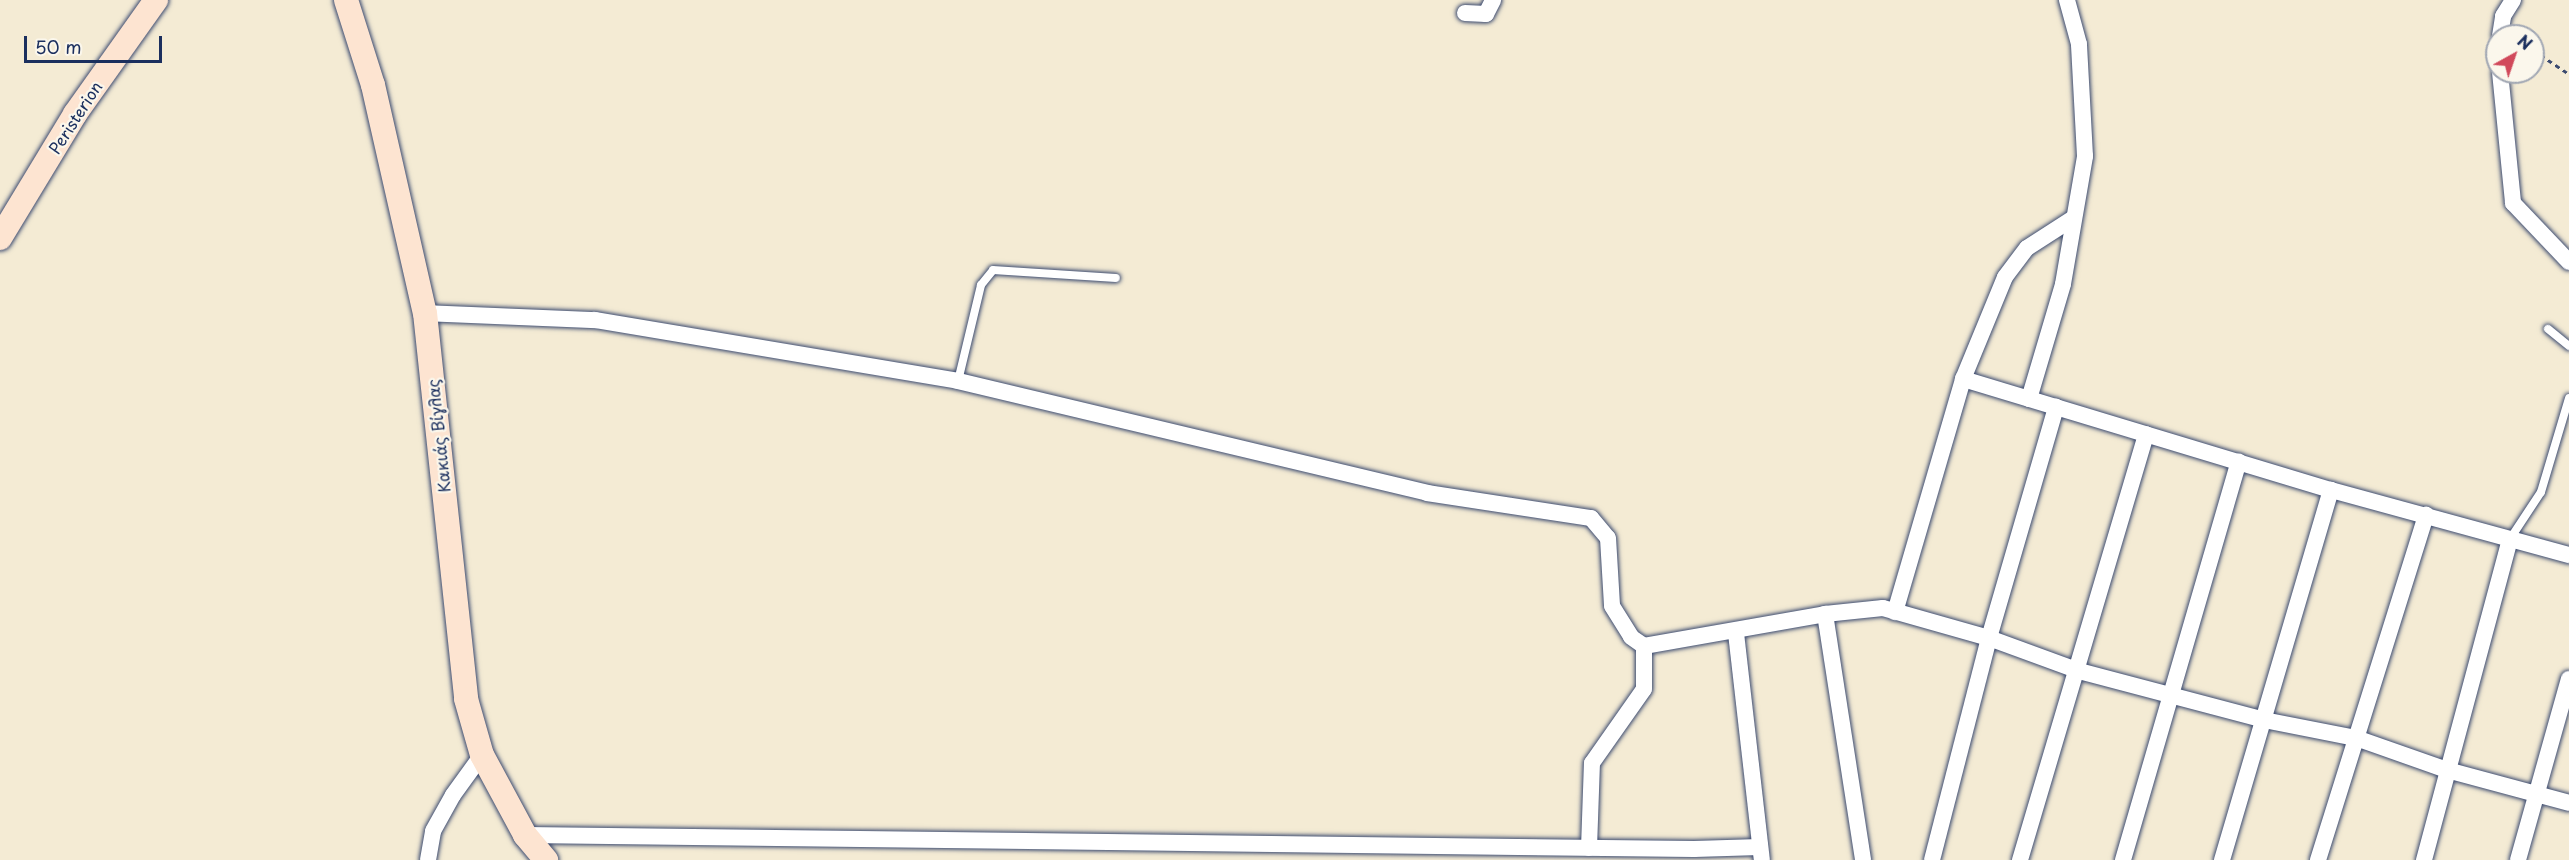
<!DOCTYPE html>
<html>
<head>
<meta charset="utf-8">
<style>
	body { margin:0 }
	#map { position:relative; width:2569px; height:860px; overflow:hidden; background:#f4ebd4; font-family:"Playpen Sans",sans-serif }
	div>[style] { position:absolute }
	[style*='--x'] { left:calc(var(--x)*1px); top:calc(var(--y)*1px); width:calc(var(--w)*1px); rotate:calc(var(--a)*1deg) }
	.path>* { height:3px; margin-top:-1.5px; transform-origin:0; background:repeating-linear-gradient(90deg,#3c4b70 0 4.5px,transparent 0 9px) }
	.roads { filter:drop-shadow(0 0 2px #3c4b70) drop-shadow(0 0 2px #3c4b70) }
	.lane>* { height:8px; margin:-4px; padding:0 4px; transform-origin:4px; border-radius:4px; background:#fff }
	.street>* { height:16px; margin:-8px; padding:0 8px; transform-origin:8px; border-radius:8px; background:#fff }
	.secondary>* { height:24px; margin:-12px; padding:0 12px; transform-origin:12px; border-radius:12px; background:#fde4d1 }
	span { translate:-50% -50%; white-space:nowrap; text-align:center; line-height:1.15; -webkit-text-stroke:4.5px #fbf7ec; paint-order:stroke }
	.street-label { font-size:16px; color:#1b2f5e }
	.north { position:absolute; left:2485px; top:24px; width:60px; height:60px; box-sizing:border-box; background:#fbf7ec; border:2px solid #a1a7b3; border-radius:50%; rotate:40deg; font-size:16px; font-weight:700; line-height:24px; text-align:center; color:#1b2f5e }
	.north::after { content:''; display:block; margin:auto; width:21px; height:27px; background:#d1495b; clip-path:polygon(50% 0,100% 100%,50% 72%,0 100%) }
	.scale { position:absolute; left:24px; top:36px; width:138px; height:27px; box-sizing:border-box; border:3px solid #1b2f5e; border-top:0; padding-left:8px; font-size:18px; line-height:21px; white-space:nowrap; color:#1b2f5e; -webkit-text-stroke:4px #fbf7ec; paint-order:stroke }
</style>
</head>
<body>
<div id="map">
	<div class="path">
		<div style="--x:2533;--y:50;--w:43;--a:33.7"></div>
	</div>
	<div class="roads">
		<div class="lane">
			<div style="--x:2548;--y:329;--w:27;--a:39"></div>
			<div style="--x:958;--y:381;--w:99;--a:-76.5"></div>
			<div style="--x:981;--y:285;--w:19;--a:-51"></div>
			<div style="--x:993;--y:270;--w:123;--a:3.7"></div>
			<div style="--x:2510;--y:539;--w:56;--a:-56.6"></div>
			<div style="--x:2541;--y:492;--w:98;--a:-73.4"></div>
		</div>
		<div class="street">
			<div style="--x:1465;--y:13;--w:21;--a:3"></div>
			<div style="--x:1486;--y:14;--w:16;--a:-63"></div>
			<div style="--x:2500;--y:36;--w:20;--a:-81"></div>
			<div style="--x:2503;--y:16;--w:19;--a:-58"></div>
			<div style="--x:2500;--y:72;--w:132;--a:84.3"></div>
			<div style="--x:2513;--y:203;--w:81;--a:46.5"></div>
			<div style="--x:425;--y:313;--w:170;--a:2.4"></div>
			<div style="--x:595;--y:320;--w:368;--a:9.5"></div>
			<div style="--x:958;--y:381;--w:482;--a:13.4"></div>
			<div style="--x:1427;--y:493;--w:166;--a:8.7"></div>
			<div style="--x:1591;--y:518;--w:26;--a:50"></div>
			<div style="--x:1608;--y:538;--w:68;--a:86.6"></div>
			<div style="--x:1612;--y:606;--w:36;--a:58"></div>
			<div style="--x:1631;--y:637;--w:16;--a:35"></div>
			<div style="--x:1644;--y:646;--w:184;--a:-10"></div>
			<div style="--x:1825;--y:614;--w:58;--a:-5.9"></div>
			<div style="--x:1883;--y:608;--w:110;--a:15.8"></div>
			<div style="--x:1989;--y:638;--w:96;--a:20.1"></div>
			<div style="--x:2079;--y:671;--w:191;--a:14.8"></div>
			<div style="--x:2264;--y:720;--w:94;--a:11.1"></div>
			<div style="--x:2356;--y:738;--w:96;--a:19.4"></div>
			<div style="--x:2447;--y:770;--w:126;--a:15.1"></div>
			<div style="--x:1963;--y:379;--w:384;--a:16.8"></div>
			<div style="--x:2331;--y:490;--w:247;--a:15.3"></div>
			<div style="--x:2029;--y:399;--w:120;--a:-73.5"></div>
			<div style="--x:2063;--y:284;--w:130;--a:-80.2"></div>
			<div style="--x:2085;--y:156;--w:112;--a:-93.1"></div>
			<div style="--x:2079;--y:44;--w:46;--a:-105.3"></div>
			<div style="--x:1895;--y:612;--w:243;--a:-73.7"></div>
			<div style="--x:1963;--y:379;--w:110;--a:-67.6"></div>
			<div style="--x:2005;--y:277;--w:36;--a:-53"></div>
			<div style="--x:2027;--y:248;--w:54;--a:-32.8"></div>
			<div style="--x:1825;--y:614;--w:249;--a:81.2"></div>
			<div style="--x:1736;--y:633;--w:228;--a:83.5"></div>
			<div style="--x:525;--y:835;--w:1169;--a:0.69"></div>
			<div style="--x:1694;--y:849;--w:66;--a:-1.7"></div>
			<div style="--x:1589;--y:848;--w:85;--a:-88"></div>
			<div style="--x:1592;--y:763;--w:90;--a:-54.9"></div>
			<div style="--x:1644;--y:689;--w:43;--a:-90"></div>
			<div style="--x:428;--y:860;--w:29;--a:-80"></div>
			<div style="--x:433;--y:831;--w:41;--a:-60.9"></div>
			<div style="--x:453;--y:795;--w:49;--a:-54.1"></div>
			<div style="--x:1932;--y:860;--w:229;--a:-75.6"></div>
			<div style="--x:1989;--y:638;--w:241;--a:-73.8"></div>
			<div style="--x:2020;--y:860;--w:444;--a:-73.5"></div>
			<div style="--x:2123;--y:860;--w:415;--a:-73.8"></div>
			<div style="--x:2222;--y:860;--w:386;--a:-73.6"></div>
			<div style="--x:2318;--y:860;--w:362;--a:-72.6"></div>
			<div style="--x:2424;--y:860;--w:332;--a:-75"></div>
			<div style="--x:2518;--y:860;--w:188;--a:-74.3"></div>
		</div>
		<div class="secondary">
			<div style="--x:346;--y:0;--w:89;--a:72.4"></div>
			<div style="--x:373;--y:85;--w:234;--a:77.2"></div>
			<div style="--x:425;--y:313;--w:388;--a:83.9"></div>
			<div style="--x:466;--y:699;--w:58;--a:74.1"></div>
			<div style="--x:482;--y:755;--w:91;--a:61.7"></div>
			<div style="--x:525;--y:835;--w:33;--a:50"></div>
			<div style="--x:0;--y:238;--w:145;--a:-58.8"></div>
			<div style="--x:75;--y:114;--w:140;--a:-54.6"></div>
		</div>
	</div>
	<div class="street-label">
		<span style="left:75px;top:117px;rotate:-57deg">Peristerion</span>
		<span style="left:438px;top:436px;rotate:-96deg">Κακιάς Βίγλας</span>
	</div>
	<div class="north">N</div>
	<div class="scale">50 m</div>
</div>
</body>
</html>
